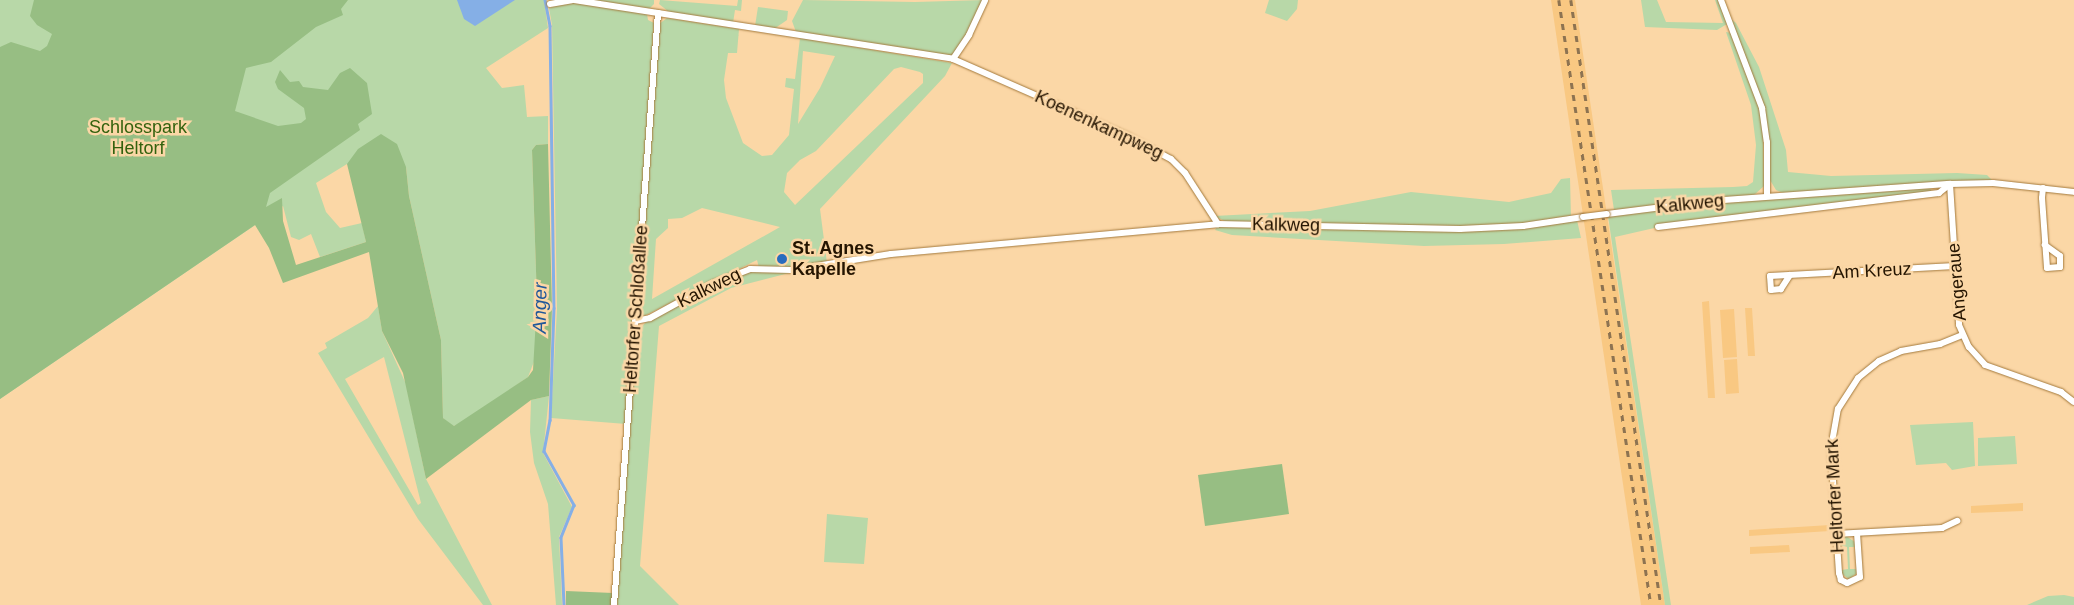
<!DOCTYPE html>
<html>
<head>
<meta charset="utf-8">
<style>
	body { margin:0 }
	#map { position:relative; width:2074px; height:605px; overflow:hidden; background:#fbd7a6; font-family:Arial,sans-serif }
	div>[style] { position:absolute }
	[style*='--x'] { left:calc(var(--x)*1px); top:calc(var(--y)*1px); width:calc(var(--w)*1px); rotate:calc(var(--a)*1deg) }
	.built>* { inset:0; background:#f9c882 }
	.green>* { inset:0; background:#b8d8a8 }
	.forest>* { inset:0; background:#97be83 }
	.water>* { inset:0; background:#85afe6 }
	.stream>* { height:2.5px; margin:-1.25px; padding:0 1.25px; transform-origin:1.25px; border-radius:1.25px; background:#85afe6 }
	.roads { filter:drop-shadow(0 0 1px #a47a3d) drop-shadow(0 0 1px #a47a3d) }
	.street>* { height:6px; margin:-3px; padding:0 3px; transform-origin:3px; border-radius:3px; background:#fff }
	.rail>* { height:2.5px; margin-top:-1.25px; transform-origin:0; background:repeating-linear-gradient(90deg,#8d7351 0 6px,transparent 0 12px) }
	.bridges { filter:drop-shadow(0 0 1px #a47a3d) drop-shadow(0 0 1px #a47a3d) }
	.street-bridge>* { height:6px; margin:-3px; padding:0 3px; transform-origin:3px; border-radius:3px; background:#fff }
	.dots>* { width:14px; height:14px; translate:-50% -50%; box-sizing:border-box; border:2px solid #fbd7a6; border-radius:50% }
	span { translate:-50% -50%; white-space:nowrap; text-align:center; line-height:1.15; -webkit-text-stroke:5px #fbd7a6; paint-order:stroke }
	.street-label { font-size:18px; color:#241400 }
	.park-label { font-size:18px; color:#33620e }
	.poi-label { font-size:18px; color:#241400; font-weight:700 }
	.left { translate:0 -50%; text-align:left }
	.water-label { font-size:19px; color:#21589a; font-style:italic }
</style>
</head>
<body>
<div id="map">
	<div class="built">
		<div style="clip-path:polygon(1551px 0,1575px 0,1665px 605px,1641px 605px)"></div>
		<div style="clip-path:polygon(1709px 301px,1715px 398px,1708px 398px,1702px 302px)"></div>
		<div style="clip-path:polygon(1745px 308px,1752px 308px,1755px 356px,1748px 356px)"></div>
		<div style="clip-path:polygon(1734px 309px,1737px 357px,1723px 358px,1720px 310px)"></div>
		<div style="clip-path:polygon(1737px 359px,1739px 393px,1726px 394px,1724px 360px)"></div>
		<div style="clip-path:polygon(2023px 503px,2023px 511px,1971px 513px,1971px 506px)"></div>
		<div style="clip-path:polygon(1830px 525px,1830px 531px,1749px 536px,1749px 530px)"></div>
		<div style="clip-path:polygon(1789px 545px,1790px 552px,1750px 554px,1750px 547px)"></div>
	</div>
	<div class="green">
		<div style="clip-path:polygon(0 0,544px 0,548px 28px,486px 68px,502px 88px,524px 85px,527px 117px,548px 116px,548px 144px,536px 145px,532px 150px,537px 301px,535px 359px,528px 377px,464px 422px,454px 426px,448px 424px,443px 418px,441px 340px,409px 196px,406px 167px,347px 164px,316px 183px,326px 212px,340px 228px,362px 223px,366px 242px,320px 257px,311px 234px,299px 240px,291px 237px,283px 206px,0 399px)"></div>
		<div style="clip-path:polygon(583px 0,654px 0,654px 4px,649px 9px)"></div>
		<div style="clip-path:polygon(660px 0,737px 6px,738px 0,742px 0,741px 11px,735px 10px,733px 23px,669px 12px,659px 4px)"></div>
		<div style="clip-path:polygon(803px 0,915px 2px,984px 0,958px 50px,951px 56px,796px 32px,792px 21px)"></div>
		<div style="clip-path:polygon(1269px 0,1298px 0,1297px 9px,1287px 21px,1265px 13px)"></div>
		<div style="clip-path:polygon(1641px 0,1657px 0,1666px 22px,1723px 23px,1715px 0,1720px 0,1727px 24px,1717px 30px,1645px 27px)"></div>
		<div style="clip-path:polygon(568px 2px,647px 14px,648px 20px,654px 23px,626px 424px,551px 418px,557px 309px,552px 25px,549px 8px)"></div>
		<div style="clip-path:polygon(758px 7px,788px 11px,787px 20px,774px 29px,755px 26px)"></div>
		<div style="clip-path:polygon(evenodd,667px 18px,739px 29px,737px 53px,728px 53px,724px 80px,726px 98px,743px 143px,762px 156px,772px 155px,789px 135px,794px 89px,785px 87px,786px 78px,795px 79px,800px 38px,952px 63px,945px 76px,820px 209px,827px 263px,791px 269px,759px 268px,757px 260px,644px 316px,638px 312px,659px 24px,667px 18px,803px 51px,835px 56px,820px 88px,798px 124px,803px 51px,667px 18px,901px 67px,920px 72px,923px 74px,923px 83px,795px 205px,784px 192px,787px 173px,800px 160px,816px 151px,894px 69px,901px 67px,667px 18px,702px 208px,780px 227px,652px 299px,656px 239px,668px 228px,668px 219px,682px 218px,702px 208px)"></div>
		<div style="clip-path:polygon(1731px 19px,1736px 23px,1759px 67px,1786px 150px,1788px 172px,1831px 176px,1957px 173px,1987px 175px,1993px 181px,1783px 193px,1776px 190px,1770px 180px,1764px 108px)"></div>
		<div style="clip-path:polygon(1726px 32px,1731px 33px,1752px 79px,1763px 126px,1764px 186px,1753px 196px,1614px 210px,1611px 190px,1733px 187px,1747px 186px,1753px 182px,1756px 145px,1751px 105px)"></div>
		<div style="clip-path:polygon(1570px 178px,1571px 218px,1522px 225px,1460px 228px,1227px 222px,1214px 216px,1310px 211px,1411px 192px,1509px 202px,1551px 193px,1561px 179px)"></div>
		<div style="clip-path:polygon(1930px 188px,1932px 193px,1685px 221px,1615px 237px,1671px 605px,1665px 605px,1608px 216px,1666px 207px)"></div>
		<div style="clip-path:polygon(1577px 220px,1581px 238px,1504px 244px,1424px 246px,1232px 235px,1215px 230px,1217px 227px,1458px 231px)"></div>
		<div style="clip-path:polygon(797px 271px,731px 288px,659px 326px,640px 566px,679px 605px,616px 605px,637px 332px,647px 321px,746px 272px)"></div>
		<div style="clip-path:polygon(evenodd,378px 306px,382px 331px,406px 384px,426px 479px,492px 605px,483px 605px,418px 519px,318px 353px,327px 348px,325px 343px,368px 318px,378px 306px,384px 357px,421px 503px,418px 505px,345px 379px,384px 357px)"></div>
		<div style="clip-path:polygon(549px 396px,543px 453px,572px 507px,559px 537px,562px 605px,556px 605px,548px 504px,534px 463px,530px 432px,531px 400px)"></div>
		<div style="clip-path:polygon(1973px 422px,1975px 466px,1952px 470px,1946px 463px,1916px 465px,1910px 425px)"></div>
		<div style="clip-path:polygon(2015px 436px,2017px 464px,1978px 466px,1978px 438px)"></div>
		<div style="clip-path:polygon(827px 514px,868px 518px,864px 564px,824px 562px)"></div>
		<div style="clip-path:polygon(1846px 536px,1855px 542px,1855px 547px,1849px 547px,1850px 569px,1856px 569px,1857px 573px,1849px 579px,1842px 574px,1842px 570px,1848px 569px,1847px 547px,1840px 545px)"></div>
		<div style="clip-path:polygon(2064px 595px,2074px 597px,2074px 605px,2027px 605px,2048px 596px)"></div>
	</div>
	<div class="forest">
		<div style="clip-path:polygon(34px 0,348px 0,341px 9px,343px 15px,316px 27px,271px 62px,246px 68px,235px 111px,278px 126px,301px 123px,306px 119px,304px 108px,278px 89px,275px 82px,280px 70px,290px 82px,299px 81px,303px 87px,328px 90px,340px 73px,350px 68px,367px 83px,372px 114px,358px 124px,360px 130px,270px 193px,266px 207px,282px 198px,283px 221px,296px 265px,366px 242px,347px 164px,358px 149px,381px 134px,397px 144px,406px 167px,409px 196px,441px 340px,443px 418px,454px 426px,528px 377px,533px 370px,537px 301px,532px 150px,536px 145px,548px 144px,552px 308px,549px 396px,531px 400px,426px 479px,403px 373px,382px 331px,369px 252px,283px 283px,269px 248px,255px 225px,0 399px,0 47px,11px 42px,40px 51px,47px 46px,52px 34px,37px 25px,30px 16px)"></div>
		<div style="clip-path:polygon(1282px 464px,1289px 514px,1205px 526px,1198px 475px)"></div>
		<div style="clip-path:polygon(566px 591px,613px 593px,612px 605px,566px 605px)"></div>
	</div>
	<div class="water">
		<div style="clip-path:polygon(457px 0,515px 0,475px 26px,464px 19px)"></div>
	</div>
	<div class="stream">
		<div style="--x:545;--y:0;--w:26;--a:79"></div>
		<div style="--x:550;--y:26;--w:282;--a:89.2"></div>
		<div style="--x:554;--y:308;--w:112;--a:92"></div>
		<div style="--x:550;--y:420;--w:32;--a:101"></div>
		<div style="--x:544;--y:451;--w:62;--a:60.9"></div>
		<div style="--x:574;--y:505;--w:35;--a:112"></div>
		<div style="--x:561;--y:538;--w:67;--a:87.4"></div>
	</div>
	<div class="roads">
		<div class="street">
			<div style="--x:574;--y:0;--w:384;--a:8.8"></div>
			<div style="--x:953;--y:59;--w:189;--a:23.7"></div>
			<div style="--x:1126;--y:135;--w:51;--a:28.1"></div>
			<div style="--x:1171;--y:159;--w:20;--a:45"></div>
			<div style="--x:1185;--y:173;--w:61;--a:57.1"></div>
			<div style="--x:1721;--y:0;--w:116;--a:69.2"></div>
			<div style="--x:1762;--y:108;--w:34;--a:82"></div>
			<div style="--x:1767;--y:142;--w:54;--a:90"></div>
			<div style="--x:550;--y:4;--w:22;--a:-10"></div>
			<div style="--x:953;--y:59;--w:29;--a:-56"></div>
			<div style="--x:969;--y:35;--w:38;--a:-65"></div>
			<div style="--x:1950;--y:184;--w:141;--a:86.3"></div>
			<div style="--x:1959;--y:325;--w:24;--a:66"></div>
			<div style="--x:1969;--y:347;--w:24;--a:48"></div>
			<div style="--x:1985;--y:365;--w:81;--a:19.6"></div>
			<div style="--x:2061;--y:392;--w:16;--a:38"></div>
			<div style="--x:2043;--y:188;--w:10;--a:96"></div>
			<div style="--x:2042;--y:198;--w:70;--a:85.9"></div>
			<div style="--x:2047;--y:268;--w:13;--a:-4"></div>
			<div style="--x:2060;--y:267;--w:11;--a:-90"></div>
			<div style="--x:2060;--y:256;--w:19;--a:-144"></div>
			<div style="--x:1607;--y:214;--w:104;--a:-7.2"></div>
			<div style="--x:1710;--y:201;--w:241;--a:-4.1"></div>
			<div style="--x:1950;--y:184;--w:43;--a:-1.3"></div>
			<div style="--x:1993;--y:183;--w:81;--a:6.3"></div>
			<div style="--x:1658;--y:227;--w:283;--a:-6.9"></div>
			<div style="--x:1939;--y:193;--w:14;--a:-39"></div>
			<div style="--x:1790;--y:275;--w:17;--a:123"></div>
			<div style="--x:1781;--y:289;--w:10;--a:174"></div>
			<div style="--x:1771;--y:290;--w:14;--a:-94"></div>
			<div style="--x:1770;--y:276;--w:185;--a:-3.1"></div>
			<div style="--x:635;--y:321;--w:15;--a:-11"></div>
			<div style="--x:650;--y:318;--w:73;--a:-28.7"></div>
			<div style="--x:714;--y:283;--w:39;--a:-21"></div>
			<div style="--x:750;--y:269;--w:41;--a:1.4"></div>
			<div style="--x:791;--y:270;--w:101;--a:-9.1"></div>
			<div style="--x:891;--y:254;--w:328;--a:-5.2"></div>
			<div style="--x:1218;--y:224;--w:242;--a:1.2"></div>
			<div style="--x:1460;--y:229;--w:63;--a:-2.7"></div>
			<div style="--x:1523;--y:226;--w:61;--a:-8.5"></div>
			<div style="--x:1857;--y:533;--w:44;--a:86.1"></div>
			<div style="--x:1860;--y:577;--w:14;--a:155"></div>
			<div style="--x:1847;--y:583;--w:7;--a:-153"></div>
			<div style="--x:1841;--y:580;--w:7;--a:-106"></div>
			<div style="--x:1839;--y:573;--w:125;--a:-93.7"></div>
			<div style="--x:1831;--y:448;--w:40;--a:-80"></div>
			<div style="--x:1838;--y:409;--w:37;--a:-57"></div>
			<div style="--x:1858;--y:378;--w:27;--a:-39"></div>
			<div style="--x:1879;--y:361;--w:24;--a:-24"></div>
			<div style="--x:1901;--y:351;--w:40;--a:-10"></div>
			<div style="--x:1940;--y:344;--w:24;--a:-22"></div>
			<div style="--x:1836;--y:534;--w:106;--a:-3.2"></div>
			<div style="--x:1942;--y:528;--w:17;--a:-25"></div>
			<div style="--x:614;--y:605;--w:594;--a:-85.75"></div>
		</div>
	</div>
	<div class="rail">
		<div style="--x:1559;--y:0;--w:612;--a:81.35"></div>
		<div style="--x:1571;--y:0;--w:612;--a:81.54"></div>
	</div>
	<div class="bridges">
		<div class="street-bridge">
			<div style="--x:1583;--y:217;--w:24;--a:-7"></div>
		</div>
	</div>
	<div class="dots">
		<div style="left:782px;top:259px;background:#296cbd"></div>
	</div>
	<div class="street-label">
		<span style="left:1099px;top:125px;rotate:25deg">Koenenkampweg</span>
		<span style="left:1690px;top:204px;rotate:-6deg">Kalkweg</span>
		<span style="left:1286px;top:225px;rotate:1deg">Kalkweg</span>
		<span style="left:1872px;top:271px;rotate:-3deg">Am Kreuz</span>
		<span style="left:1957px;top:282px;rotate:-95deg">Angeraue</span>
		<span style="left:709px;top:288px;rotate:-26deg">Kalkweg</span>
		<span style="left:636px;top:309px;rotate:-86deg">Heltorfer Schloßallee</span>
		<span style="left:1835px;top:496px;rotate:-93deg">Heltorfer Mark</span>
	</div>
	<div class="park-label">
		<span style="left:138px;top:138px">Schlosspark<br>Heltorf</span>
	</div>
	<div class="poi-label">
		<span class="left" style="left:792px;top:259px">St. Agnes<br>Kapelle</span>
	</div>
	<div class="water-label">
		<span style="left:540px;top:308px;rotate:-89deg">Anger</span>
	</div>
</div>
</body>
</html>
